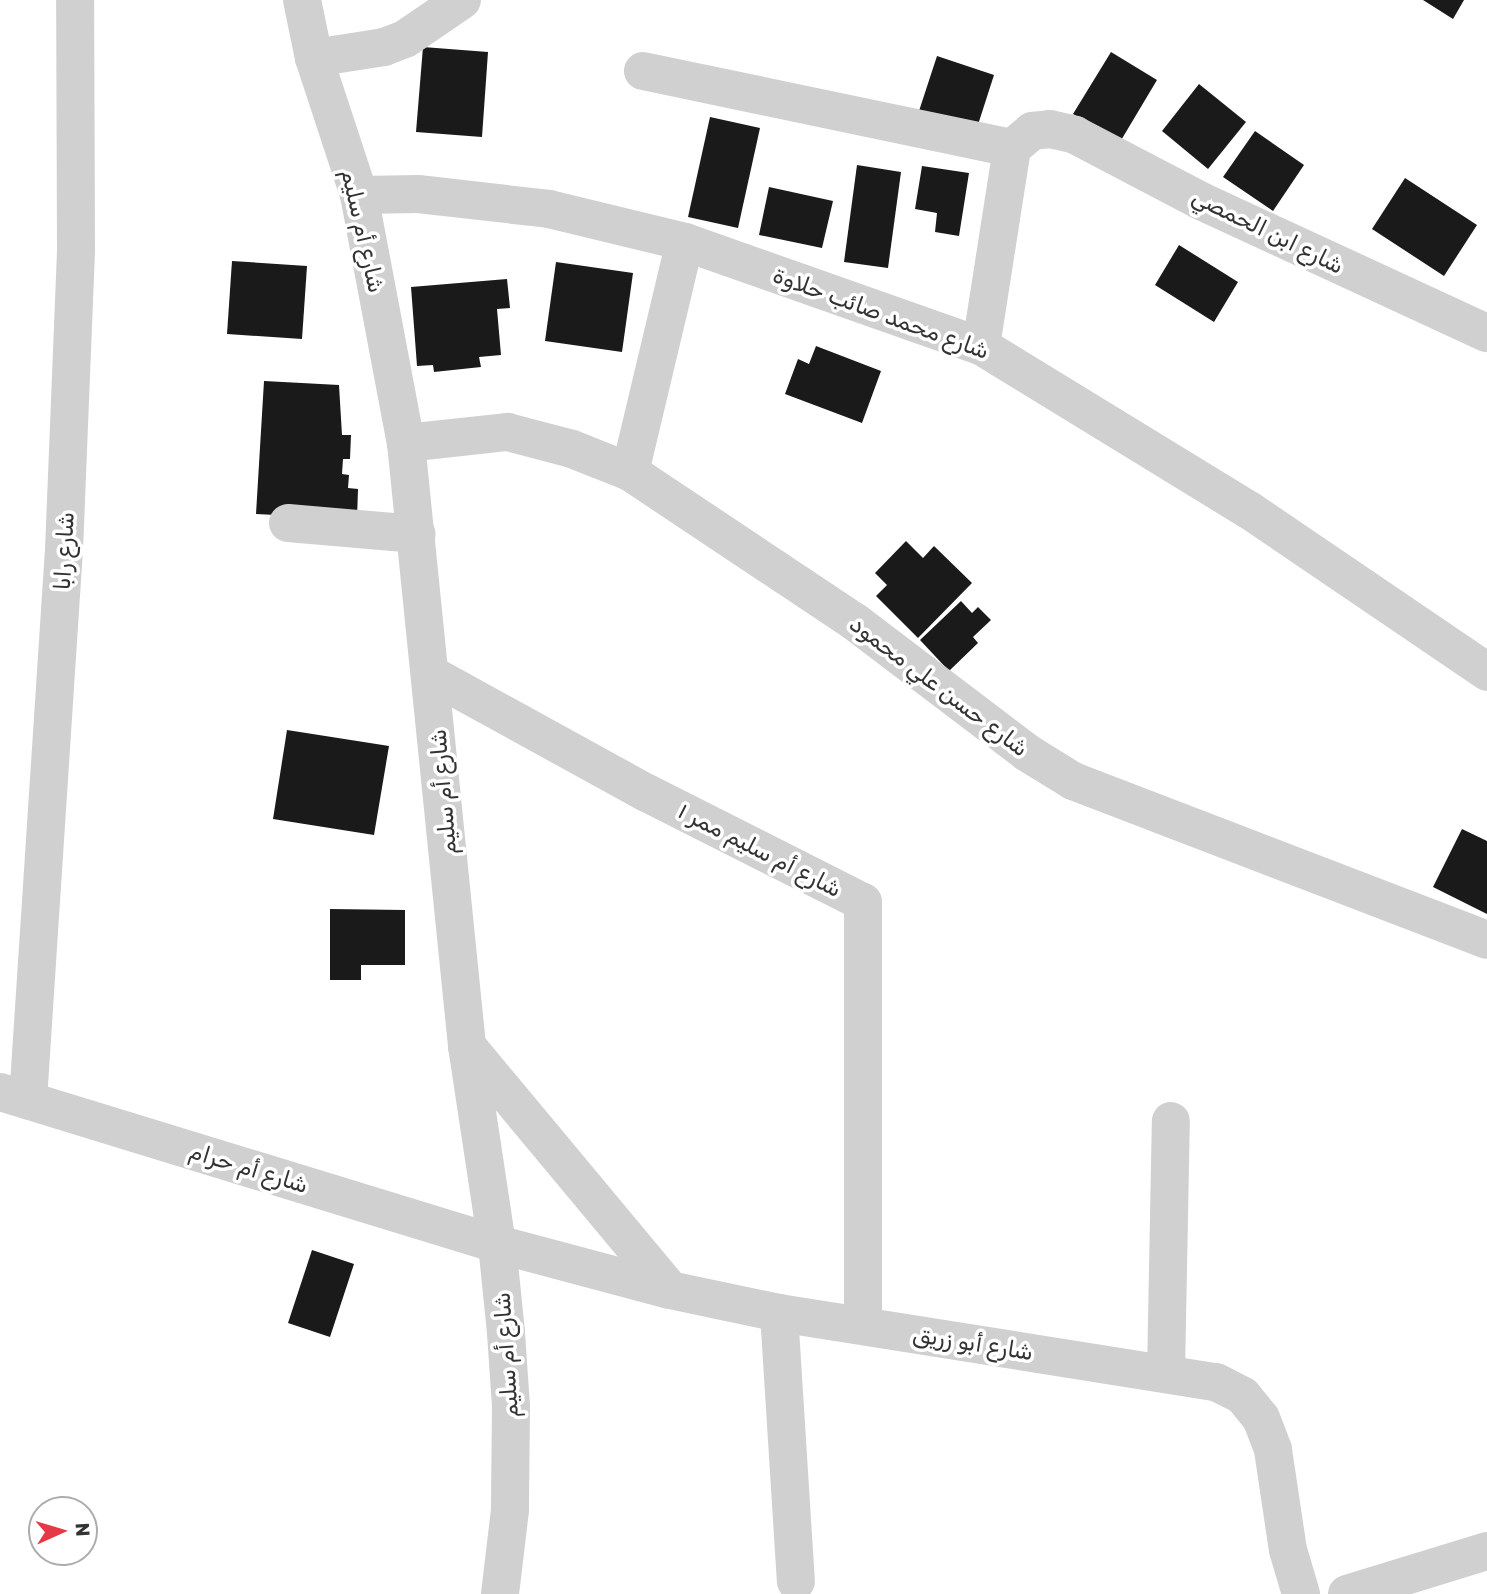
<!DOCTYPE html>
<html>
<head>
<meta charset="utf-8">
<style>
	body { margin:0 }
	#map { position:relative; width:1487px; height:1594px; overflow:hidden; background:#fff; font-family:Rubik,Vazirmatn,sans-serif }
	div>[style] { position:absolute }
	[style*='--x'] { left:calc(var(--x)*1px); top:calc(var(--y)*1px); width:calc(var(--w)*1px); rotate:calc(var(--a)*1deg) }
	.building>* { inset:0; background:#1a1a1a }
	.minor>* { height:38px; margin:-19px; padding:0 19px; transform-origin:19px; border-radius:19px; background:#d0d0d0 }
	span { translate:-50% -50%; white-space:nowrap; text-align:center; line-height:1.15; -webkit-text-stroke:7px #fff; paint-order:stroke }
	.street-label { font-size:23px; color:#333 }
	.north { position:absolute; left:28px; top:1496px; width:70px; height:70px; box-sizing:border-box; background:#fff; border:2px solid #adadad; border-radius:50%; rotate:86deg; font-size:19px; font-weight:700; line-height:28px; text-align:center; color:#333 }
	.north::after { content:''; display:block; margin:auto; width:24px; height:32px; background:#e63946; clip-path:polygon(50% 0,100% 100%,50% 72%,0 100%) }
</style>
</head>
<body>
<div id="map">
	<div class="building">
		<div style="clip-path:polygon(1423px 0,1464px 0,1453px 19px)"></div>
		<div style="clip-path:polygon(423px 47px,488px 52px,482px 137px,416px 132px)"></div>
		<div style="clip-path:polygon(1111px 52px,1157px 80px,1120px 142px,1073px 114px)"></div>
		<div style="clip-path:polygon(937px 56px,994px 75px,975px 134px,918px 114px)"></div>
		<div style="clip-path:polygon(1199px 84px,1246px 122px,1208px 169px,1162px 131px)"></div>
		<div style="clip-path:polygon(710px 117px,760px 128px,738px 228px,688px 217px)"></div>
		<div style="clip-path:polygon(1255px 131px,1304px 165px,1273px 211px,1223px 177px)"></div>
		<div style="clip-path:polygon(857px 165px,901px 172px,888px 268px,844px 262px)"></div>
		<div style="clip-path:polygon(922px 166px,969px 173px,959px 236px,935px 232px,937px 213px,915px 209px)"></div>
		<div style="clip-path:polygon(1405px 178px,1477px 225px,1444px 276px,1372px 229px)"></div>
		<div style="clip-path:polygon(769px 187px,833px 201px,822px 248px,759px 235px)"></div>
		<div style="clip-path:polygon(1179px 245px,1238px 282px,1214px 322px,1155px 285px)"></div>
		<div style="clip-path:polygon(232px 261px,307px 266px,302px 339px,227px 334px)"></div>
		<div style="clip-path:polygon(556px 262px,633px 273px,622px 352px,545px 341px)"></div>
		<div style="clip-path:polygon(507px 279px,510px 308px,497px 309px,501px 355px,479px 357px,481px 367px,434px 372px,433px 365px,417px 366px,411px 287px)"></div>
		<div style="clip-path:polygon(816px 346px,881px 371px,862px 423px,785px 394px,798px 359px,809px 364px)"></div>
		<div style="clip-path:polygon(264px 381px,339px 385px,342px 435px,351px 435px,350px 459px,343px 459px,342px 474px,349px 475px,348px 488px,358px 489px,357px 519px,256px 514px)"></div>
		<div style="clip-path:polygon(906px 541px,923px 558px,934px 546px,972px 583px,918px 638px,876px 596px,887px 585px,875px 573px)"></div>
		<div style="clip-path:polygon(961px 601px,972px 613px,978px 607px,991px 620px,973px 637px,978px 643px,949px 671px,920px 640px)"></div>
		<div style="clip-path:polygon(287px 730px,389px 746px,374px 835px,273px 819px)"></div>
		<div style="clip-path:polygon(1462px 829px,1487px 841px,1487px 914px,1433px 887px)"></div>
		<div style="clip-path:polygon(330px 909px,405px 910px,405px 965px,361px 965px,361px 980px,330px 980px)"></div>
		<div style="clip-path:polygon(312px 1250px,354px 1264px,330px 1337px,288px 1323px)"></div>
	</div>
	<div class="minor">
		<div style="--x:302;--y:0;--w:59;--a:78.3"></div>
		<div style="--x:314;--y:58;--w:144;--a:71.8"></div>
		<div style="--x:359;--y:195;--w:252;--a:79.3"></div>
		<div style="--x:406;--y:443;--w:606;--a:84.22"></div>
		<div style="--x:467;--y:1046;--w:200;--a:81.4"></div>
		<div style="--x:497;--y:1244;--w:89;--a:84.2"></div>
		<div style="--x:506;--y:1333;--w:73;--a:86.1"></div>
		<div style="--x:511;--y:1406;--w:104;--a:90.6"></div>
		<div style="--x:510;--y:1510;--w:85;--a:96.8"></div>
		<div style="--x:314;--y:58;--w:71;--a:-8.9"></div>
		<div style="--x:384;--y:47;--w:22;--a:-21"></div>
		<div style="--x:405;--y:39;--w:69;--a:-34.4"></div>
		<div style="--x:643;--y:71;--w:377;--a:11.8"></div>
		<div style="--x:359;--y:195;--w:59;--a:-1"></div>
		<div style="--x:418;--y:194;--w:132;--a:6.5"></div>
		<div style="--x:549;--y:209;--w:140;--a:13.6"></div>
		<div style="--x:685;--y:242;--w:314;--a:19.4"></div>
		<div style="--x:981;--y:346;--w:314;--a:31.5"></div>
		<div style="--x:1249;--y:510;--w:288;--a:34.2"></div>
		<div style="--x:981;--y:346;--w:200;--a:-81.1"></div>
		<div style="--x:1012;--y:148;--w:26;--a:-40"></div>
		<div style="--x:1032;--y:131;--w:18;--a:-6"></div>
		<div style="--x:1050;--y:129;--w:26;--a:13"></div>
		<div style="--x:1075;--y:135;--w:142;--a:27.6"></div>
		<div style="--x:1201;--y:201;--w:315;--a:24.8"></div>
		<div style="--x:406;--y:443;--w:103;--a:-6.2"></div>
		<div style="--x:508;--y:432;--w:66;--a:14.9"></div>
		<div style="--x:572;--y:449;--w:62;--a:21.6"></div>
		<div style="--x:630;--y:472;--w:270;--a:33.7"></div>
		<div style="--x:855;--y:622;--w:215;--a:37.2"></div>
		<div style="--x:1026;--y:752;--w:55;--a:31.7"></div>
		<div style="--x:1073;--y:781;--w:443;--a:21"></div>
		<div style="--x:630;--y:472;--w:236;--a:-76.6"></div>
		<div style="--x:288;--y:523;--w:129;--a:4.9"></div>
		<div style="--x:432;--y:675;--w:245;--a:28.8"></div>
		<div style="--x:647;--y:793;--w:242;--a:26.8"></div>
		<div style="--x:863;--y:902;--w:423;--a:90"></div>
		<div style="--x:467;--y:1046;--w:317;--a:50.2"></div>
		<div style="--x:0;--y:1092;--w:520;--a:17.01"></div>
		<div style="--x:497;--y:1244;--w:179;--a:14.9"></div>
		<div style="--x:670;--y:1290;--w:111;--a:11.9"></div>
		<div style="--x:779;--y:1313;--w:442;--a:9"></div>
		<div style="--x:1216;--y:1382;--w:30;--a:27"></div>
		<div style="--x:1243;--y:1396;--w:28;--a:51"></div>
		<div style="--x:1261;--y:1418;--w:34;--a:69"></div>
		<div style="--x:1273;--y:1450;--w:101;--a:81.5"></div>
		<div style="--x:1288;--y:1550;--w:46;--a:73.5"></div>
		<div style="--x:28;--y:1100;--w:551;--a:-86.26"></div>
		<div style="--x:64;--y:550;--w:301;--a:-87.7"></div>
		<div style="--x:76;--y:249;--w:249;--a:-90.2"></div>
		<div style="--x:779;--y:1313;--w:269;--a:86.4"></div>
		<div style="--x:1166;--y:1373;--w:252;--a:-88.9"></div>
		<div style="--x:1347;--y:1594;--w:146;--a:-17.1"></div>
	</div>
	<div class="street-label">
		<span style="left:363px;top:231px;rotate:77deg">شارع أم سليم</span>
		<span style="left:1268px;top:231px;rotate:26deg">شارع ابن الحمصي</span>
		<span style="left:881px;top:313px;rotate:20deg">شارع محمد صائب حلاوة</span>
		<span style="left:64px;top:551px;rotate:-87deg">شارع رابا</span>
		<span style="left:939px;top:686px;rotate:37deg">شارع حسن علي محمود</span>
		<span style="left:443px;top:792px;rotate:-95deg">شارع أم سليم</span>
		<span style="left:760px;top:850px;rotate:27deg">شارع أم سليم ممر ١</span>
		<span style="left:249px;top:1168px;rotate:17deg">شارع أم حرام</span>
		<span style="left:973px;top:1343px;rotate:9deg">شارع أبو زريق</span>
		<span style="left:506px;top:1355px;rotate:-94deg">شارع أم سليم</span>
	</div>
	<div class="north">N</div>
</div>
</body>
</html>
